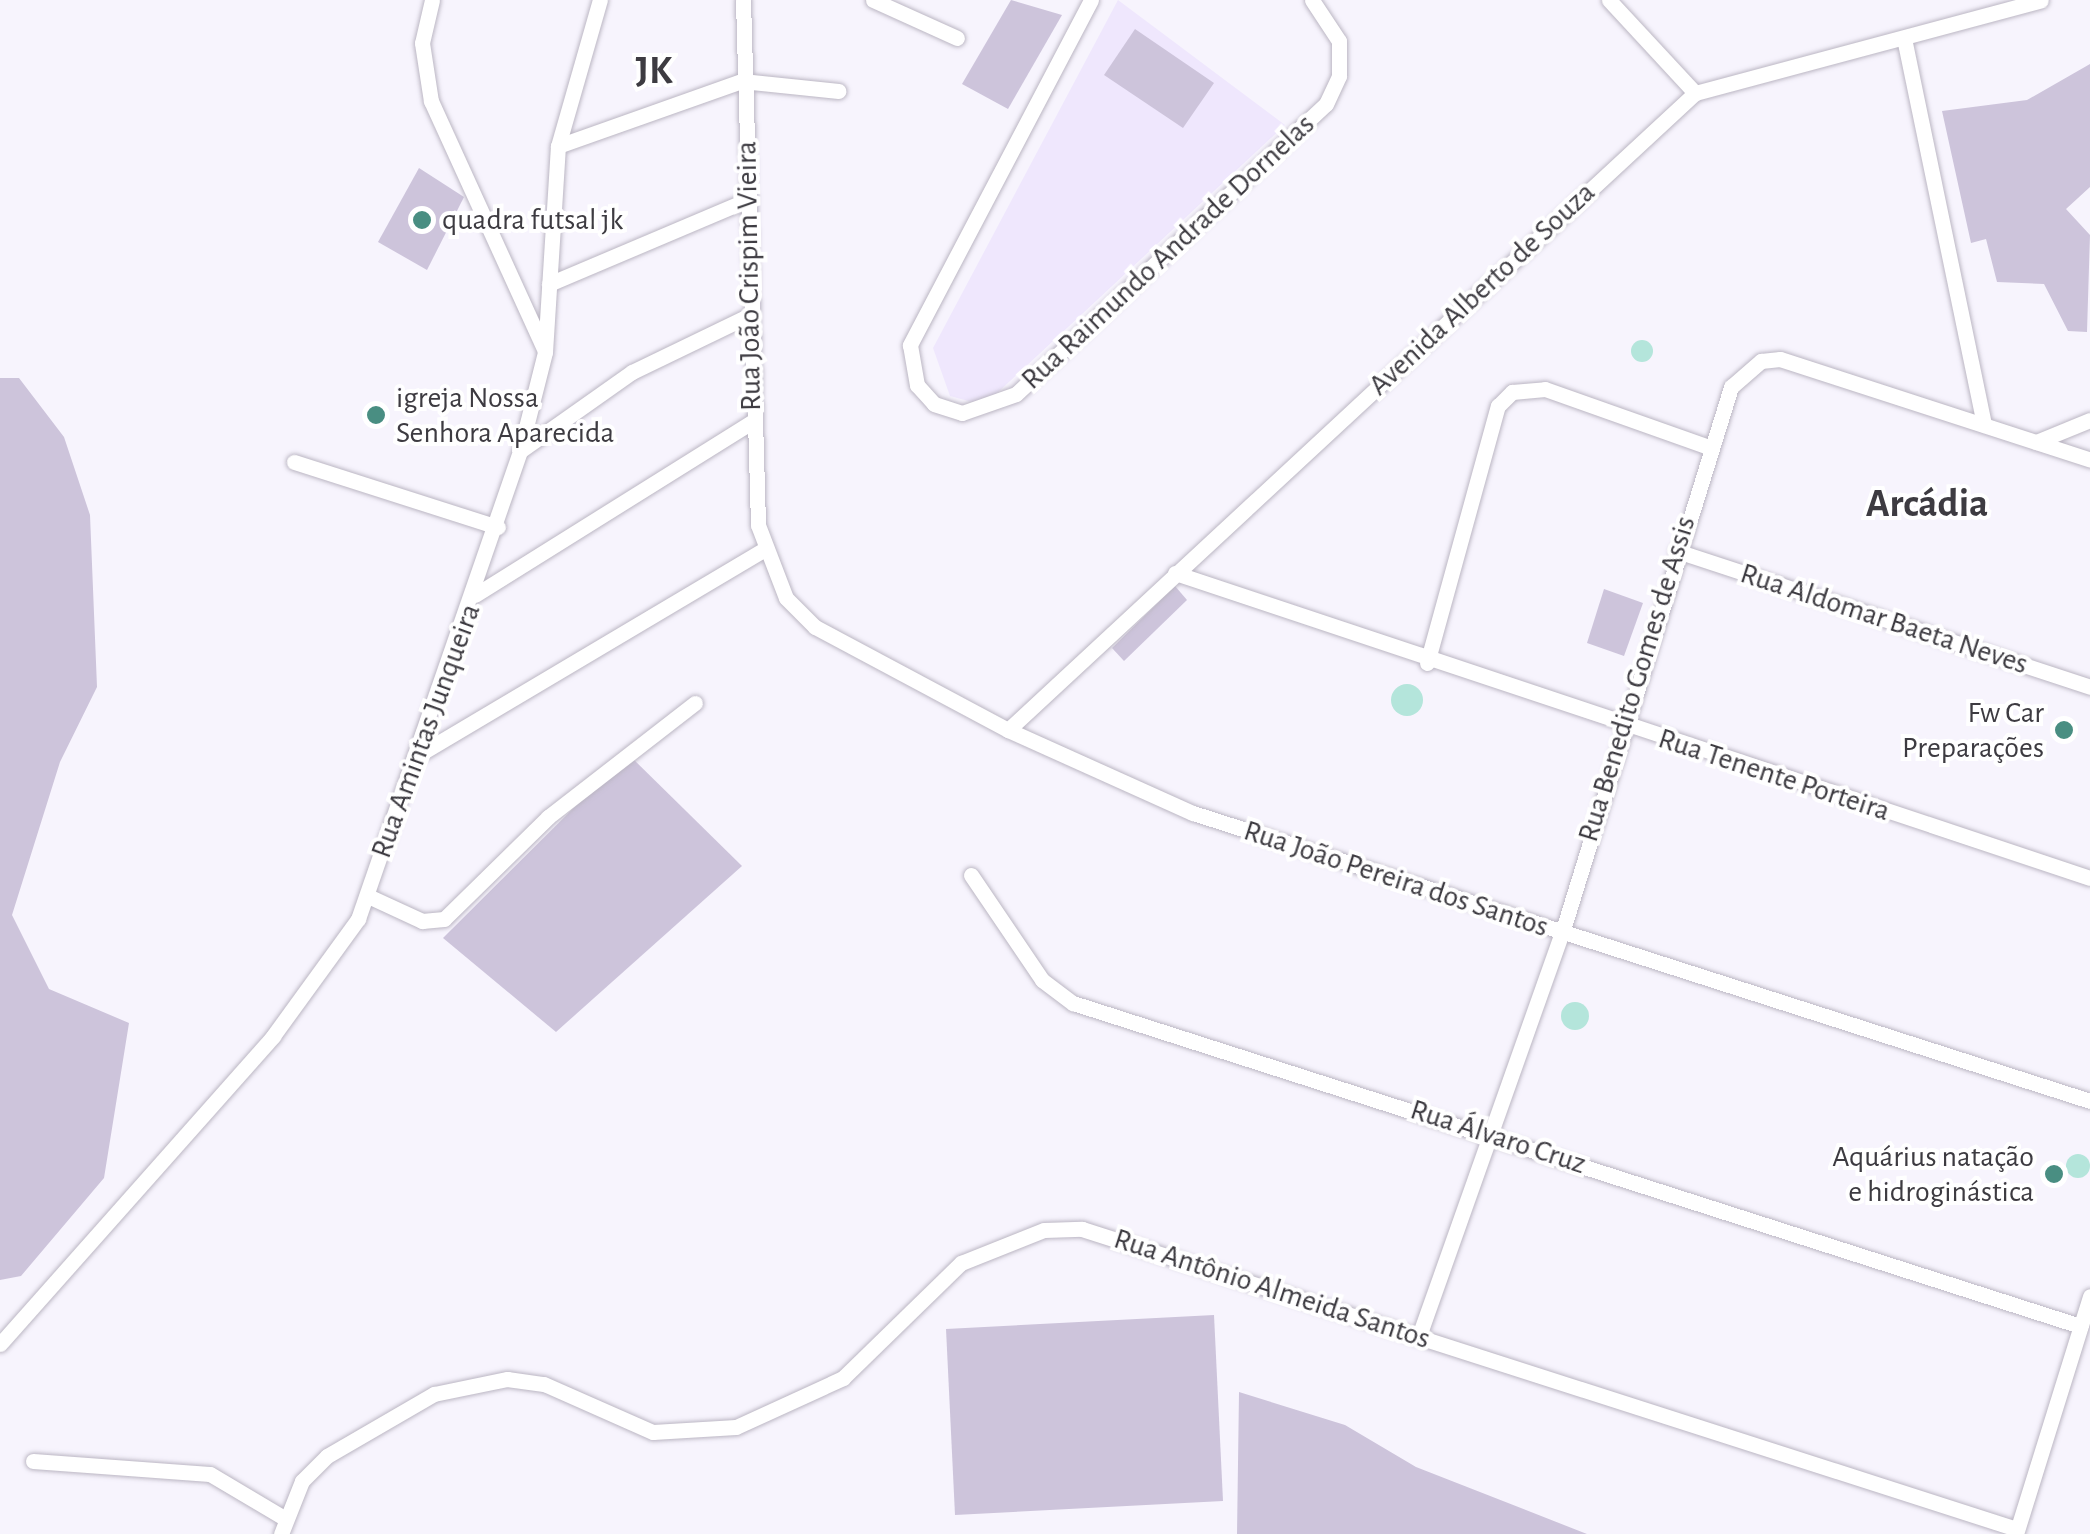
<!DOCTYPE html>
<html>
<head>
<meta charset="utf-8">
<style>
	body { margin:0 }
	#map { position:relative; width:2090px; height:1534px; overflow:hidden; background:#f7f4fd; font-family:"Alegreya Sans",sans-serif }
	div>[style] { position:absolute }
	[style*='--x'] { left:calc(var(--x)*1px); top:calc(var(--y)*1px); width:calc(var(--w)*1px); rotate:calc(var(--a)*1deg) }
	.built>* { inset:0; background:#efe7fd }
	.green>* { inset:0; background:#cdc4db }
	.water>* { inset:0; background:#b4e5db }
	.round { border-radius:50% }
	.roads { filter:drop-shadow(0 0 2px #bbb6c3) drop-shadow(0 0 2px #bbb6c3) }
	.street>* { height:15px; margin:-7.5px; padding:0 7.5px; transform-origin:7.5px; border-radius:7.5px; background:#fff }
	.dots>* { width:28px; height:28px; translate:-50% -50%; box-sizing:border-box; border:5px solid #fff; border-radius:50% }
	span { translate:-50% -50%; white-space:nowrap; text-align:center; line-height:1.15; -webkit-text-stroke:8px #fff; paint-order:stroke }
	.poi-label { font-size:30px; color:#3d3b41 }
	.left { translate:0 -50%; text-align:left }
	.right { translate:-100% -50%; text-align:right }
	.street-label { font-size:30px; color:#3d3b41 }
	.district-label { font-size:40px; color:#3d3b41; font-weight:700 }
</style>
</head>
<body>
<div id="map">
	<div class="built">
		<div style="clip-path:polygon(1118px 0,1285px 125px,995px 395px,972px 402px,950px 396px,933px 348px)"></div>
	</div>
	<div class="green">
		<div style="clip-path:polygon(1011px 0,1062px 15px,1008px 109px,962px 84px)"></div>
		<div style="clip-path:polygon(1135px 29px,1214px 83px,1183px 128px,1104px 75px)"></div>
		<div style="clip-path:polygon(2090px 64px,2090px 187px,2066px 209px,2090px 235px,2087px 332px,2068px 331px,2044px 284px,1997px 282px,1986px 239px,1971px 243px,1942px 111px,2027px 100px)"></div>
		<div style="clip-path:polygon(419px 168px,464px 197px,427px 270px,378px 242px)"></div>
		<div style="clip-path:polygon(0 378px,19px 378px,64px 437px,90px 515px,97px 687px,60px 762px,12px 915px,49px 989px,129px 1023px,104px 1178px,21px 1276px,0 1280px)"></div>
		<div style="clip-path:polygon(1175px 586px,1187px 600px,1124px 661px,1112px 648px)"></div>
		<div style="clip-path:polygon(1604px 589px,1643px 603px,1624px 656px,1587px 643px)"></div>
		<div style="clip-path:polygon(628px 754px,742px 866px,556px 1032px,443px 938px)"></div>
		<div style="clip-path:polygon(1214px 1315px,1223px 1501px,955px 1515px,946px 1329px)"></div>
		<div style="clip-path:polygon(1239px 1392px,1345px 1425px,1416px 1467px,1587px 1534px,1237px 1534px)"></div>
	</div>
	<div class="water">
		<div class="round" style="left:1631px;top:340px;width:22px;height:22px"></div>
		<div class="round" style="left:1391px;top:684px;width:32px;height:32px"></div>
		<div class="round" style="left:1561px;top:1002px;width:28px;height:28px"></div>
		<div class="round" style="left:2066px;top:1154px;width:24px;height:24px"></div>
	</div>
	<div class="roads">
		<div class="street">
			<div style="--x:432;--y:0;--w:44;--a:103.1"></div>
			<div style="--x:422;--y:43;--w:59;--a:81.2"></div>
			<div style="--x:431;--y:101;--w:273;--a:65.5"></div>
			<div style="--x:743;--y:0;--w:525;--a:88.36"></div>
			<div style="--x:758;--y:525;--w:78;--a:69"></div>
			<div style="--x:786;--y:598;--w:41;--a:45"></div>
			<div style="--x:815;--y:627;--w:219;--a:28.1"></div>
			<div style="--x:1008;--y:730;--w:203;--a:24.2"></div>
			<div style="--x:1193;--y:813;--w:942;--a:17.8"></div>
			<div style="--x:873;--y:0;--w:92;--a:24.3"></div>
			<div style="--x:1091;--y:0;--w:390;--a:117.7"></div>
			<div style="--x:910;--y:345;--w:41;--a:80.1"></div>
			<div style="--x:917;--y:385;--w:25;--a:48"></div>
			<div style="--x:934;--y:404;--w:29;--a:18"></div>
			<div style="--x:962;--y:413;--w:57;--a:-19.4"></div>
			<div style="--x:1016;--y:394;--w:424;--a:-43.1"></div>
			<div style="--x:1326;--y:104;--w:31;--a:-65"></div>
			<div style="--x:1339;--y:76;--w:35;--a:-90"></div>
			<div style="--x:1339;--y:41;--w:49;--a:-123.4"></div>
			<div style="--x:1609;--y:0;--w:127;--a:47.2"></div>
			<div style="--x:1904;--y:38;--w:395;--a:78.3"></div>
			<div style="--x:558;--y:146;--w:195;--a:-19.5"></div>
			<div style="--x:742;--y:81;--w:97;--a:5.9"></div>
			<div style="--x:549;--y:284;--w:217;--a:-23"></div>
			<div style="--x:2036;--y:442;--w:58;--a:-22.2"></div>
			<div style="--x:520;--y:451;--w:137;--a:-35.2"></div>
			<div style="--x:632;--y:372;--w:131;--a:-25.8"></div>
			<div style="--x:294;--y:462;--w:214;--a:17.7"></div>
			<div style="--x:1677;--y:551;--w:435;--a:18.2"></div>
			<div style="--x:1175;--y:573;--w:964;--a:18.43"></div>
			<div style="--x:475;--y:595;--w:327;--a:-32"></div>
			<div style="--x:1427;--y:663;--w:267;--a:-74.6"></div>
			<div style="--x:1498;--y:406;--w:20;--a:-45"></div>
			<div style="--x:1512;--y:392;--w:33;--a:-5"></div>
			<div style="--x:1545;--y:389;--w:171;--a:19.5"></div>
			<div style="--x:1008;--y:730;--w:937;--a:-42.84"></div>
			<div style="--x:1695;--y:93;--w:358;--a:-15"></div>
			<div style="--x:418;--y:755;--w:399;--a:-30.7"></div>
			<div style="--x:971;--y:875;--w:127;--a:55.9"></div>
			<div style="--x:1042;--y:980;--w:39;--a:37"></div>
			<div style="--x:1073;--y:1003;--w:1058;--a:17.78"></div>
			<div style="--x:368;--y:896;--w:60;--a:24.8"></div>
			<div style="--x:422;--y:921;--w:22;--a:-5"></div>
			<div style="--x:444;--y:919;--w:146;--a:-44.4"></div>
			<div style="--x:548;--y:817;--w:186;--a:-37.8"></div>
			<div style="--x:1419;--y:1336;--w:428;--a:-70.5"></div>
			<div style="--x:1562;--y:933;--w:572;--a:-72.8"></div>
			<div style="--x:1731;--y:387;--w:40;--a:-41"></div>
			<div style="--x:1761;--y:361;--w:19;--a:-6"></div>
			<div style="--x:1780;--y:359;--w:326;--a:18"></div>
			<div style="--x:0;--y:1344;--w:412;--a:-48.4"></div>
			<div style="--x:273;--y:1036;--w:145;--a:-54"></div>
			<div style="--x:358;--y:919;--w:495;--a:-70.9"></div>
			<div style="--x:520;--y:451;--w:102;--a:-75.8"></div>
			<div style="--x:545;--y:352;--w:206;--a:-86.4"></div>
			<div style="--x:558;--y:146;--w:152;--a:-74"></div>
			<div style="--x:33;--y:1461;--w:177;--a:4.2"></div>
			<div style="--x:210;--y:1474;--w:86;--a:30.7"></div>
			<div style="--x:281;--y:1534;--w:57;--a:-68.4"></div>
			<div style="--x:302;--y:1481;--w:35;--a:-45"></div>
			<div style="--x:327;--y:1456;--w:124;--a:-30.1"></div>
			<div style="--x:434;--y:1394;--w:75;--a:-11.6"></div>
			<div style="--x:507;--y:1379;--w:37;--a:8"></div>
			<div style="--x:544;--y:1384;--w:119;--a:23.8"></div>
			<div style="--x:653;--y:1432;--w:83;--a:-3.4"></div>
			<div style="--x:736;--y:1427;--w:118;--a:-24.6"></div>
			<div style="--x:843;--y:1378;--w:165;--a:-44.3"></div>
			<div style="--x:961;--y:1263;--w:89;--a:-21.7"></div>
			<div style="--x:1044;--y:1230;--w:38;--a:-2"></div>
			<div style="--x:1082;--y:1229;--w:982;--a:17.79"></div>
			<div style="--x:2016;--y:1534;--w:249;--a:-72.7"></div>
		</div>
	</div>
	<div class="dots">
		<div style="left:422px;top:220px;background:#498e82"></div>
		<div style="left:376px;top:415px;background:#498e82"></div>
		<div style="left:2064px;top:730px;background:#498e82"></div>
		<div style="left:2054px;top:1174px;background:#498e82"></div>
	</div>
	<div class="poi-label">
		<span class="left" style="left:442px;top:220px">quadra futsal jk</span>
		<span class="left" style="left:396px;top:415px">igreja Nossa<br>Senhora Aparecida</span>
		<span class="right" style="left:2044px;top:730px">Fw Car<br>Preparações</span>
		<span class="right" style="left:2034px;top:1174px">Aquárius natação<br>e hidroginástica</span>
	</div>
	<div class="street-label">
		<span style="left:1168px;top:252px;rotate:-43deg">Rua Raimundo Andrade Dornelas</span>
		<span style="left:749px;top:276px;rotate:-91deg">Rua João Crispim Vieira</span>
		<span style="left:1482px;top:289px;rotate:-43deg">Avenida Alberto de Souza</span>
		<span style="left:1884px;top:619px;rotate:18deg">Rua Aldomar Baeta Neves</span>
		<span style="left:1637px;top:679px;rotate:-73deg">Rua Benedito Gomes de Assis</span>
		<span style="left:426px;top:731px;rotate:-70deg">Rua Amintas Junqueira</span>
		<span style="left:1774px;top:775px;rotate:18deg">Rua Tenente Porteira</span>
		<span style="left:1396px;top:879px;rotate:18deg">Rua João Pereira dos Santos</span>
		<span style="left:1498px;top:1137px;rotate:18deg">Rua Álvaro Cruz</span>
		<span style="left:1272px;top:1289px;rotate:18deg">Rua Antônio Almeida Santos</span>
	</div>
	<div class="district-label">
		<span style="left:654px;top:71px">JK</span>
		<span style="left:1927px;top:504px">Arcádia</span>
	</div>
</div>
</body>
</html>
